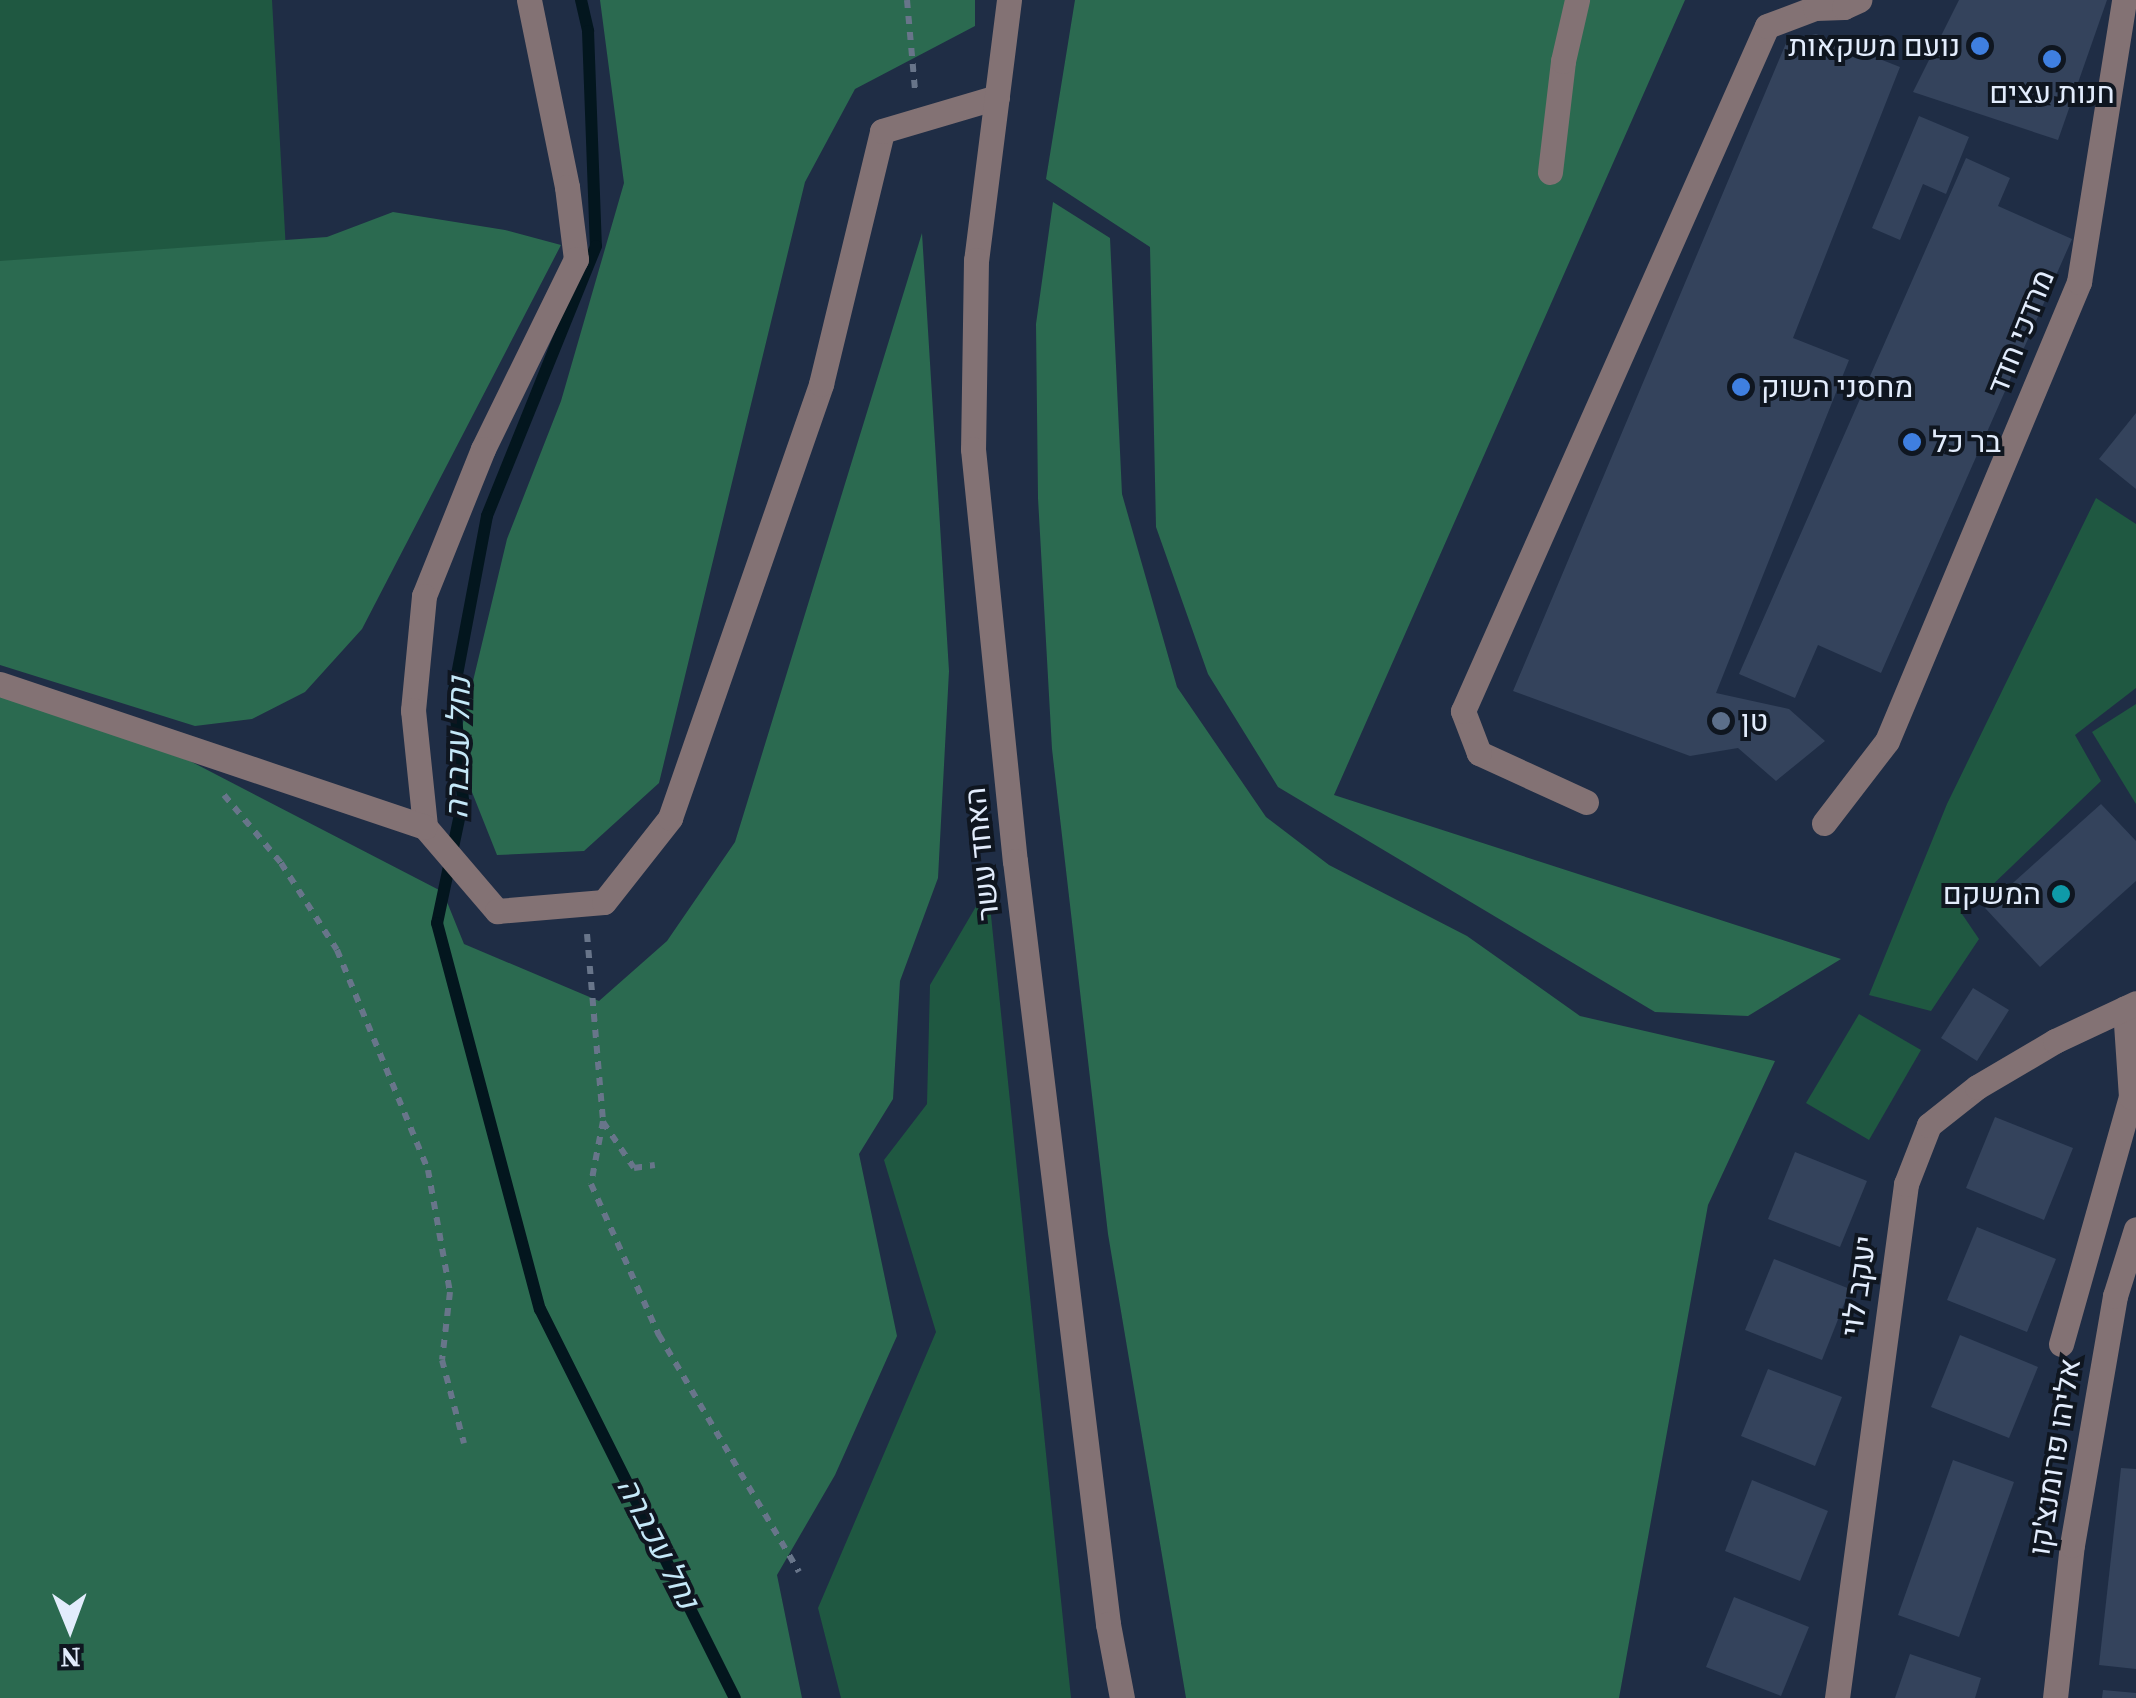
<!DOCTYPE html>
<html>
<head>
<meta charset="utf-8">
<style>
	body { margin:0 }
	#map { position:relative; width:2136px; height:1698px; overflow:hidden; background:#1f2d45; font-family:"Source Serif 4",Heebo,serif }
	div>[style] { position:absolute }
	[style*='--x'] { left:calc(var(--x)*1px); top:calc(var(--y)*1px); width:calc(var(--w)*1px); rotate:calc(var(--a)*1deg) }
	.green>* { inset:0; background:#1f5841 }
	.forest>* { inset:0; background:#2b6a50 }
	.stream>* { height:12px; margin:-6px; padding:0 6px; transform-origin:6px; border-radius:6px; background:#03161e }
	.building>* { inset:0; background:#34435c }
	.path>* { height:6px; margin-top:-3px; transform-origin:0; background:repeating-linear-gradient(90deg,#68758a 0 8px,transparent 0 16px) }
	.minor>* { height:25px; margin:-12.5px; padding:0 12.5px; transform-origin:12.5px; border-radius:12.5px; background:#837274 }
	.dots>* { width:28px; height:28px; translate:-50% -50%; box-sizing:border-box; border:5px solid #0f1620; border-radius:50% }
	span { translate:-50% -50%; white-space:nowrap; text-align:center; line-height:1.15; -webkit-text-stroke:8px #0f1620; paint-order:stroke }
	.poi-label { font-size:30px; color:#e2ecfc }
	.right { translate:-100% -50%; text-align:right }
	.left { translate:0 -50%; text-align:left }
	.street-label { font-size:30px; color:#e2ecfc }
	.water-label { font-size:32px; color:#c5e8f8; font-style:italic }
	.north { position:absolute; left:20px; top:1578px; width:100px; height:100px; -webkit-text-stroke:8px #0f1620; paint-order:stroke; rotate:179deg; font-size:28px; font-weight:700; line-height:40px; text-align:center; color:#e2ecfc }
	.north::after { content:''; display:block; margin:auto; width:35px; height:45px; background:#e2ecfc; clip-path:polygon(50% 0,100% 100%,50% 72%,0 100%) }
</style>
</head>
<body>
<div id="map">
	<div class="green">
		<div style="clip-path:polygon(0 0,272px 0,286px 251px,0 265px)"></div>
		<div style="clip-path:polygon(2096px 498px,2136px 524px,2136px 688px,2075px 735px,2101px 781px,1962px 914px,1979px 939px,1931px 1011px,1869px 995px,1947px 804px)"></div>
		<div style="clip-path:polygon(2136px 704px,2136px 804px,2092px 732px)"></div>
		<div style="clip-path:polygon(988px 886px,1071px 1698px,841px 1698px,818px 1608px,936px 1332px,884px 1160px,927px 1104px,930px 985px)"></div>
		<div style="clip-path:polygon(1859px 1014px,1921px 1050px,1869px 1140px,1806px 1103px)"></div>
	</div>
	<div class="forest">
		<div style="clip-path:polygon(600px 0,975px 0,975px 26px,855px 89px,805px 182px,659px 783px,584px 851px,497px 855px,456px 752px,507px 539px,561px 401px,624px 183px)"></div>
		<div style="clip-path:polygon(1075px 0,1685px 0,1334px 795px,1841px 959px,1748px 1016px,1655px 1012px,1278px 787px,1208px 674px,1156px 527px,1150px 247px,1046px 179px)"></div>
		<div style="clip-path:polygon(1053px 202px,1110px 238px,1122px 494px,1177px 687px,1266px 817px,1329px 865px,1467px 936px,1580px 1016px,1775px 1061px,1708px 1205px,1619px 1698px,1186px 1698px,1108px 1234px,1052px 749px,1038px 498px,1036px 324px)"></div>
		<div style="clip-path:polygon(393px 212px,505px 230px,561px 245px,362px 629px,305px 692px,252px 719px,195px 726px,0 665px,0 261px,327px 237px)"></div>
		<div style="clip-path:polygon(922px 233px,949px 671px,938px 878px,900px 981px,893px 1099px,859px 1154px,897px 1336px,835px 1475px,777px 1575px,802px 1698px,0 1698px,0 686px,190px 761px,443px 892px,464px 944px,599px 1001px,667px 941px,735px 842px)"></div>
	</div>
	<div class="stream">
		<div style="--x:581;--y:0;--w:32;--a:77"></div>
		<div style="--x:588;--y:31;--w:215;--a:87.9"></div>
		<div style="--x:596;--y:246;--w:291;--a:112"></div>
		<div style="--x:487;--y:516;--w:178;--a:100.7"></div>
		<div style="--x:454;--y:691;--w:109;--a:85.3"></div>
		<div style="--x:463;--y:800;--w:126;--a:101.9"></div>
		<div style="--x:437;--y:923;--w:400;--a:75.1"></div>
		<div style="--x:540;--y:1309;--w:435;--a:63.4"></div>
	</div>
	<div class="building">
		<div style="clip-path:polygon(1959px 0,2107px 0,2058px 140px,1913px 92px)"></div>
		<div style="clip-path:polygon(1816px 34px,1900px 67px,1793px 338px,1849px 360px,1716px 693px,1789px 709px,1825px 741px,1776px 781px,1738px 748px,1690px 756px,1513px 691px,1787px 41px)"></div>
		<div style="clip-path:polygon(1919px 116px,1969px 137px,1946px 194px,1923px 184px,1900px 240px,1872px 228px)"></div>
		<div style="clip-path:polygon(1966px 158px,2010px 178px,1998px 206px,2072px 239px,1881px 673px,1818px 645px,1795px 698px,1739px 674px)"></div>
		<div style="clip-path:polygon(2136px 413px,2136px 489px,2099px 459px)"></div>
		<div style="clip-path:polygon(2101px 804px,2136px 841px,2136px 881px,2040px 967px,1985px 908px)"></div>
		<div style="clip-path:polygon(1973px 988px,2009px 1010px,1977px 1061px,1941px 1038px)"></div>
		<div style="clip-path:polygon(1995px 1117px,2073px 1148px,2044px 1220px,1966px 1188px)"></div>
		<div style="clip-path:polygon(1795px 1152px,1867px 1181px,1840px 1247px,1768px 1219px)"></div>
		<div style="clip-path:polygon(1977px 1227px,2056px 1259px,2027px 1332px,1947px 1300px)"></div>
		<div style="clip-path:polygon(1774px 1259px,1850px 1289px,1822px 1360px,1745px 1330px)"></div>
		<div style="clip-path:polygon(1960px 1335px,2038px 1367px,2009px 1438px,1931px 1407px)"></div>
		<div style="clip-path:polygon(1768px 1369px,1842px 1397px,1815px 1466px,1741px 1436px)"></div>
		<div style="clip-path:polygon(1953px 1460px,2014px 1482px,1959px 1637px,1898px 1615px)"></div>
		<div style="clip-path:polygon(2121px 1468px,2136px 1469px,2136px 1669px,2099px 1665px)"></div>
		<div style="clip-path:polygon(1752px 1480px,1828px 1511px,1800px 1581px,1725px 1551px)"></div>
		<div style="clip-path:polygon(1734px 1597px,1809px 1627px,1781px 1696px,1706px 1667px)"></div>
		<div style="clip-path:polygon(1910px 1654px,1981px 1678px,1975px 1698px,1895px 1698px)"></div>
		<div style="clip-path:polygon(2103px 1690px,2136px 1693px,2136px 1698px,2102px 1698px)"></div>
	</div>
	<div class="path">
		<div style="--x:907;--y:0;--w:90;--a:84.9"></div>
		<div style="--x:224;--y:795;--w:89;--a:50"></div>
		<div style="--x:281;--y:863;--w:103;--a:57.2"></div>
		<div style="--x:337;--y:950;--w:238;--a:67.5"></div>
		<div style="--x:428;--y:1170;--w:124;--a:79.8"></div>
		<div style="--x:450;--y:1292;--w:68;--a:96.7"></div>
		<div style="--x:442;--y:1360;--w:86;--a:75.2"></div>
		<div style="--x:587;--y:934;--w:188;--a:85.1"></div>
		<div style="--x:603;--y:1121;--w:64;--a:100.8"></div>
		<div style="--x:591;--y:1184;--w:166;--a:65.8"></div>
		<div style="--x:659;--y:1335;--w:275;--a:59.4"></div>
		<div style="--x:603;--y:1122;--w:55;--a:56"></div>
		<div style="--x:634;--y:1168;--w:21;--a:-8"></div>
	</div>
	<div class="minor">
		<div style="--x:529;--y:0;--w:191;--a:78.5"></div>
		<div style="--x:567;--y:187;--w:73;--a:82.9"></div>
		<div style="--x:576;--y:259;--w:212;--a:116.1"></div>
		<div style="--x:483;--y:449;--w:158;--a:111.9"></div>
		<div style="--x:424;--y:596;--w:115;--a:95.5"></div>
		<div style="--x:413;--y:710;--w:118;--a:84.1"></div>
		<div style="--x:425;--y:827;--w:111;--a:49.4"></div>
		<div style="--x:497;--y:911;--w:107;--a:-4.8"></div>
		<div style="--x:604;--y:902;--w:107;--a:-51.8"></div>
		<div style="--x:670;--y:818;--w:460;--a:-70.8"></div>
		<div style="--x:821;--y:384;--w:260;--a:-76.4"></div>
		<div style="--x:882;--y:131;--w:120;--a:-16.5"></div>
		<div style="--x:1009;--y:0;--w:262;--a:97.2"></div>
		<div style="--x:976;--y:260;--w:189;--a:90.9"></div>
		<div style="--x:973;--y:449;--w:414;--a:84.2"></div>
		<div style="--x:1015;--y:861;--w:769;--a:83.05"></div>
		<div style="--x:1108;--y:1624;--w:75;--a:79.3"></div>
		<div style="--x:1550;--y:172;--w:112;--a:-83.3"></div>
		<div style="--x:1563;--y:61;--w:63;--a:-77.1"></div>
		<div style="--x:0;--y:684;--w:448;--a:18.6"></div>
		<div style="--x:1586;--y:802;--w:118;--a:-155.4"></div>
		<div style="--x:1479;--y:753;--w:45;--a:-110.9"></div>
		<div style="--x:1463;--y:711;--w:749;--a:-66.07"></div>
		<div style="--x:1767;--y:26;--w:51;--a:-20.6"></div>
		<div style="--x:1815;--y:8;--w:29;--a:-2"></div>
		<div style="--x:1844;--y:7;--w:17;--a:-25"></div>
		<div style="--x:1824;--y:823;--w:103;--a:-52.5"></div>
		<div style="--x:1887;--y:741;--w:498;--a:-67.3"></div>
		<div style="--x:2079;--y:282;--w:286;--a:-80.9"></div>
		<div style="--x:2061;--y:1344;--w:257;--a:-74.2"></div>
		<div style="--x:2131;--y:1097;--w:89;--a:-93.9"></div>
		<div style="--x:1837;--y:1698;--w:519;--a:-82.35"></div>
		<div style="--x:1906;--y:1184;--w:63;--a:-68.7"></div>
		<div style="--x:1929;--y:1125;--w:61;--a:-38.4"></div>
		<div style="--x:1977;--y:1087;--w:91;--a:-30.5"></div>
		<div style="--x:2055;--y:1041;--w:89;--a:-25.1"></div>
		<div style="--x:2055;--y:1698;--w:154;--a:-83.7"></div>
		<div style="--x:2072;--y:1545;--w:253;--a:-80.2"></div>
		<div style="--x:2115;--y:1296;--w:70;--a:-72.6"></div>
	</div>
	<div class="dots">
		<div style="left:1980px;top:46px;background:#3f7fe0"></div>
		<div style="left:2052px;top:59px;background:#3f7fe0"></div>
		<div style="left:1741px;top:387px;background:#3f7fe0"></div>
		<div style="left:1912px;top:442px;background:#3f7fe0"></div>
		<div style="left:1721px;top:721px;background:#5c6f8a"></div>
		<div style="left:2061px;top:894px;background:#0f9aa8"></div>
	</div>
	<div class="poi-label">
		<span class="right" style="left:1960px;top:46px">נועם משקאות</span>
		<span style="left:2052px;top:93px">חנות עצים</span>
		<span class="left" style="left:1761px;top:387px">מחסני השוק</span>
		<span class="left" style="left:1932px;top:442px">בר כל</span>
		<span class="left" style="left:1741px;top:721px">טן</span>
		<span class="right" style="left:2041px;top:894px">המשקם</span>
	</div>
	<div class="street-label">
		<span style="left:2021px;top:332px;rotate:-68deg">מרדכי חדד</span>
		<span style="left:982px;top:854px;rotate:-96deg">האחד עשר</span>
		<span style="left:1859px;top:1286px;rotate:-82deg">יעקב לוי</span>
		<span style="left:2055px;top:1457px;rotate:-81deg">אליהו פרומנצ'קו</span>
	</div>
	<div class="water-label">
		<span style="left:458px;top:748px;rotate:-89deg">נחל עכברה</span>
		<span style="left:658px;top:1543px;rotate:63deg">נחל עכברה</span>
	</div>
	<div class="north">N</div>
</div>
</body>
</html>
